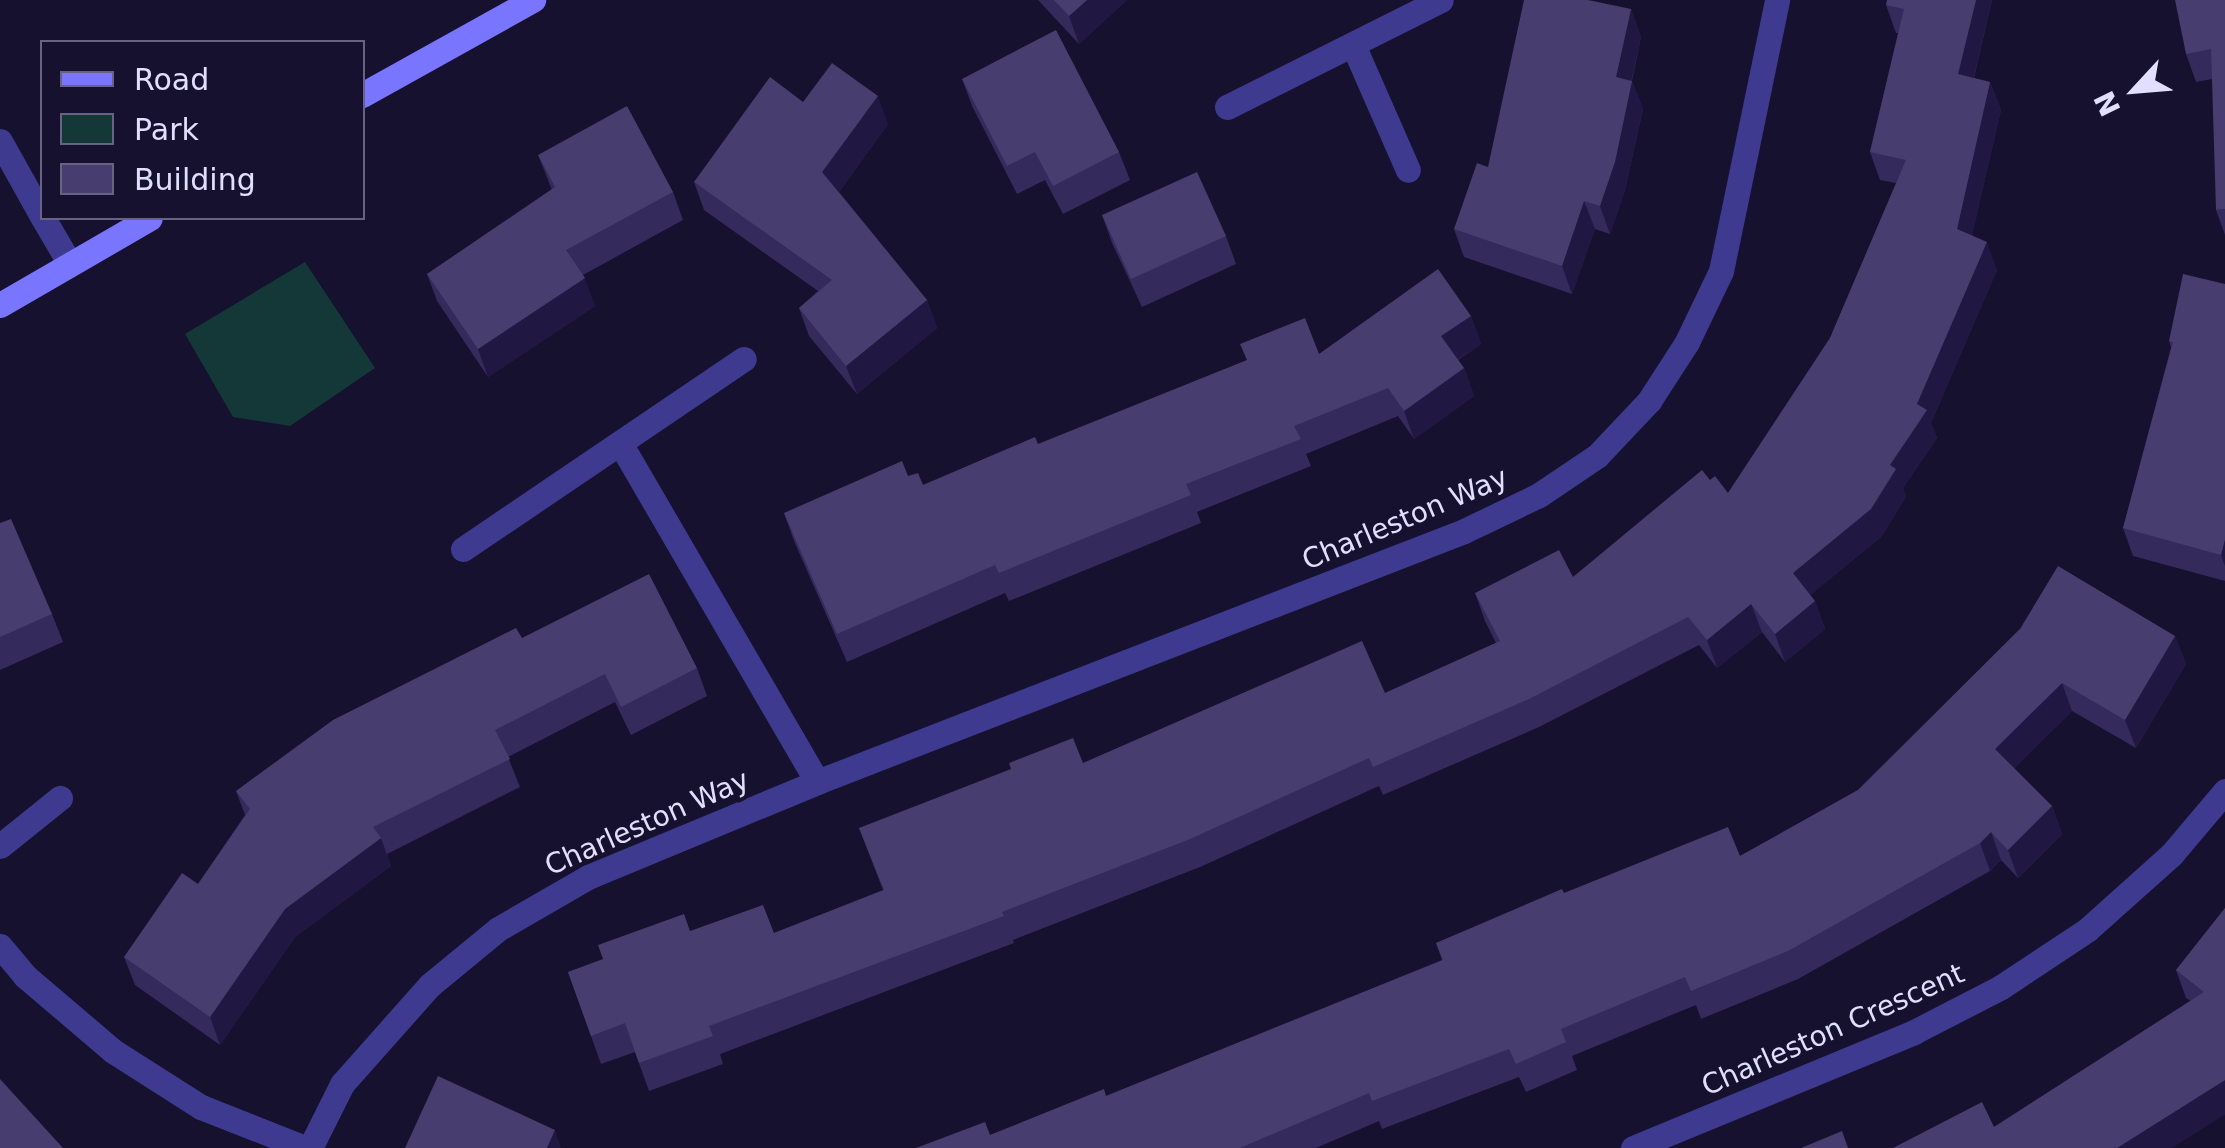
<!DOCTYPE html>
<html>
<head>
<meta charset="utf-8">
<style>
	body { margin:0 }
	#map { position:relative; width:2225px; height:1148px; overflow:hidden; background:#16112e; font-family:"DejaVu Sans",sans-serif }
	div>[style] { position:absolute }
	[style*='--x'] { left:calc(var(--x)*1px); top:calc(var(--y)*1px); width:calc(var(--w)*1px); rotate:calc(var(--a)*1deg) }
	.green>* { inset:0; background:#133837 }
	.street>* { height:25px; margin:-12.5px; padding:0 12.5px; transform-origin:12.5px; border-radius:12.5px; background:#3e3a8f }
	.secondary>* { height:25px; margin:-12.5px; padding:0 12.5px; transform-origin:12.5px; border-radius:12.5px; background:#7975ff }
	.wall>* { inset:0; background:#342a5c }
	.shaded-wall>* { inset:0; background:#201842 }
	.building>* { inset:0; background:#473d6e }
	span { translate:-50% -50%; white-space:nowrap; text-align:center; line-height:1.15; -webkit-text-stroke:8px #16112e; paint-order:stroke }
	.street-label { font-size:28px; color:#e2deff }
	.legend { position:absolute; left:40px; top:40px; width:325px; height:180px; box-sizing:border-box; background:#16112e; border:2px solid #686382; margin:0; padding:12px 18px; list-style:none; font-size:30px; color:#e2deff }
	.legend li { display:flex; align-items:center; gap:20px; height:50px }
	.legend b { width:50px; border:2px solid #686382 }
	.north { position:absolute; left:2085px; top:40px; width:100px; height:100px; -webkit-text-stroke:8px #16112e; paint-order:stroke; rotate:244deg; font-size:28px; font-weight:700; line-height:40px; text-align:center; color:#e2deff }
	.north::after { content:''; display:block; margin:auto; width:35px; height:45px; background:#e2deff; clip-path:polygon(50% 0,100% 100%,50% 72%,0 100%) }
</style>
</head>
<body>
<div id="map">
	<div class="green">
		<div style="clip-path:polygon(305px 262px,375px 368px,290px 426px,233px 417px,185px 334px)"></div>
	</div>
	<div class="street">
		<div style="--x:1354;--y:47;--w:134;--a:66.3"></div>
		<div style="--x:1227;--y:107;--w:239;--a:-26.6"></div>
		<div style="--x:0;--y:141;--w:86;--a:60.8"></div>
		<div style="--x:43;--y:218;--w:53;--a:59.6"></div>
		<div style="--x:620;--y:443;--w:392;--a:59.8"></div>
		<div style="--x:463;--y:549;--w:339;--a:-34.1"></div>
		<div style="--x:0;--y:846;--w:77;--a:-38.7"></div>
		<div style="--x:0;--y:946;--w:39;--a:50"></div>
		<div style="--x:25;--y:976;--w:116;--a:40.4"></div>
		<div style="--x:113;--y:1051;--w:104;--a:32.5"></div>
		<div style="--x:201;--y:1107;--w:112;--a:21.5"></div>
		<div style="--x:310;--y:1148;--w:72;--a:-63.4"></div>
		<div style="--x:342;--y:1084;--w:132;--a:-48.4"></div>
		<div style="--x:430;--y:985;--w:88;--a:-39.5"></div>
		<div style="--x:498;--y:929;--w:104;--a:-30"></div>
		<div style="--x:588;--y:877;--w:248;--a:-22.5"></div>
		<div style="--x:817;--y:782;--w:694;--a:-21.2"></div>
		<div style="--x:1464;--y:531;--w:83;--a:-25.6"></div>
		<div style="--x:1539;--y:495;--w:70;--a:-33.9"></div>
		<div style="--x:1597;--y:456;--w:76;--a:-46.6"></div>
		<div style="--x:1649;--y:401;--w:70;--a:-57.2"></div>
		<div style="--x:1687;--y:342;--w:79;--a:-64.4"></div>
		<div style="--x:1721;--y:271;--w:277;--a:-78.3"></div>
		<div style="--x:1633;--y:1148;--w:304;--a:-22.4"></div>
		<div style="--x:1914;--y:1032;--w:98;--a:-27.3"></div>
		<div style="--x:2001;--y:987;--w:103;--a:-33.5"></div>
		<div style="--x:2087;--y:930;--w:113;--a:-41.8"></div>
		<div style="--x:2171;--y:855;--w:84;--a:-49.8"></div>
	</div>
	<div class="secondary">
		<div style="--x:362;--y:95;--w:196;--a:-29.1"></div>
		<div style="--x:0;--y:305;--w:173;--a:-30.1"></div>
	</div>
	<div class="wall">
		<div style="clip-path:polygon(1038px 0,1127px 0,1079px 44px)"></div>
		<div style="clip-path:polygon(1992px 0,1974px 78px,1990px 82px,2001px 110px,1972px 235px,1997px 270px,1931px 423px,1937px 438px,1903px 488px,1906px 497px,1881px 537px,1810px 595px,1815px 601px,1825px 629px,1785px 662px,1762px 632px,1717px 668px,1699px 645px,1539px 727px,1383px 795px,1379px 786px,1200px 867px,1013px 940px,1014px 943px,720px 1054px,723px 1064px,649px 1091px,635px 1052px,601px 1064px,568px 972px,691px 931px,774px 933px,883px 890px,859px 828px,1083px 763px,1385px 693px,1496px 643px,1485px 621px,1475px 593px,1573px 577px,1710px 480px,1728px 493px,1830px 338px,1896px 183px,1880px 180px,1870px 152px,1898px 33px,1896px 33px,1886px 5px)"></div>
		<div style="clip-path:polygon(2225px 0,2212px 79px,2196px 82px,2186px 54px)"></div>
		<div style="clip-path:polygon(1631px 9px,1641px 37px,1632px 81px,1643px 109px,1625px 190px,1610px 234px,1595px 229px,1572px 294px,1464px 257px,1454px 229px,1488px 167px)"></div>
		<div style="clip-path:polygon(962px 79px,1119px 152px,1130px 180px,1063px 214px,1045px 180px,1017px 194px,972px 106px)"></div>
		<div style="clip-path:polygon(803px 102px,888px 124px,839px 192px,927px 300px,937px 328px,857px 394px,809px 336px,799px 308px,818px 291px,704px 210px,694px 182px)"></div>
		<div style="clip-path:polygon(538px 155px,673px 192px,683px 220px,583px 275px,595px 306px,488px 377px,437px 301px,427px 274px,552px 190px)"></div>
		<div style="clip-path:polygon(2225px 209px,2225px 235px,2216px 210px)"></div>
		<div style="clip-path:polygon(1102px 215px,1226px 236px,1236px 264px,1142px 307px,1112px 243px)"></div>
		<div style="clip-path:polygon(2225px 284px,2225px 581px,2133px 556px,2123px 528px,2171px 347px,2169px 341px)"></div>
		<div style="clip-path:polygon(1471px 316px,1481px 344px,1458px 360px,1464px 368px,1474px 396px,1414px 439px,1398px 416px,1306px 454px,1311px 466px,1197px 512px,1201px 523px,1009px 601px,1005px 593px,847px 662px,794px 541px,784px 513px,908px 476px,923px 485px,1038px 444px,1319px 354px)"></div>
		<div style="clip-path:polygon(0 523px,52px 614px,63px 642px,0 670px)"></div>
		<div style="clip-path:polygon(2020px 629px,2175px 636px,2186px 664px,2136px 748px,2072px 711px,2014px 768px,2052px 806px,2062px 834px,2018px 878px,2001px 860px,1990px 871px,1798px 979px,1701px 1019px,1696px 1005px,1572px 1056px,1577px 1070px,1526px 1092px,1519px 1077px,1382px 1129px,1379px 1121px,1316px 1148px,916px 1148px,990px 1135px,1106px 1096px,1442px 960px,1436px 943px,1564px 893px,1740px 856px,1858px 790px)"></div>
		<div style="clip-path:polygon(522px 638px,697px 668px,707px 696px,631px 735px,615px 702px,508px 757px,520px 787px,387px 854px,391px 866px,295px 937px,220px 1045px,135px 985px,124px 957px,198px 884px,245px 815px,236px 791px)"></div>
		<div style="clip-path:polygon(2225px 908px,2225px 1114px,2171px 1148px,1893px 1148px,1994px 1127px,2191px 1001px,2186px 998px,2176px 970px)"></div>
	</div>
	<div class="shaded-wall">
		<div style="clip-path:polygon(1087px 0,1127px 0,1079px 44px,1069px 16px)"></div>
		<div style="clip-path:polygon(1976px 0,1992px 0,1968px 102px,1958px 74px)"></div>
		<div style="clip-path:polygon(1631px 9px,1641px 37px,1626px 105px,1616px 77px)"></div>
		<div style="clip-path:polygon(1632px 81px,1643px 109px,1625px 190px,1610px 234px,1600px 206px)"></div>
		<div style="clip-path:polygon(1990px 82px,2001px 110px,1967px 257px,1957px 229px)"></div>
		<div style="clip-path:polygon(878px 96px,888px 124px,833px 200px,822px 172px)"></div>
		<div style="clip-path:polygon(1584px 201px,1595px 229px,1572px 294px,1562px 266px)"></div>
		<div style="clip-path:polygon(1987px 242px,1997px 270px,1931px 423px,1937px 438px,1903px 488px,1906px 497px,1881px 537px,1803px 601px,1793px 573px,1890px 465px)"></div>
		<div style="clip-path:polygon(585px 278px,595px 306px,488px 377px,478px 349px)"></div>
		<div style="clip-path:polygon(927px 300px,937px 328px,857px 394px,846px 366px)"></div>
		<div style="clip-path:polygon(1471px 316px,1481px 344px,1451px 364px,1441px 336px)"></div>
		<div style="clip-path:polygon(1464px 368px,1474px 396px,1414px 439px,1404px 411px)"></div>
		<div style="clip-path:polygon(2225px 539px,2225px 566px,2221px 555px)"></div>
		<div style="clip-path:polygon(1815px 601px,1825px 629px,1785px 662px,1775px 634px)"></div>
		<div style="clip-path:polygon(1751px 604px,1762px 632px,1717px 668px,1707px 640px)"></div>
		<div style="clip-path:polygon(2175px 636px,2186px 664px,2136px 748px,2125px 720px)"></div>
		<div style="clip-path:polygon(2062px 683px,2072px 711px,2006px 777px,1995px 749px)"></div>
		<div style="clip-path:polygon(2052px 806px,2062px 834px,2018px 878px,2008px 850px)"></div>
		<div style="clip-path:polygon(1991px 832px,2001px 860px,1990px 871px,1980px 843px)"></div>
		<div style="clip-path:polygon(381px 838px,391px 866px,295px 937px,220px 1045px,210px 1017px,285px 909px)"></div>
		<div style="clip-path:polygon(2225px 1080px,2225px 1114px,2171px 1148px,2117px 1148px)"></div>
		<div style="clip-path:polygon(555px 1130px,561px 1148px,547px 1148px)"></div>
	</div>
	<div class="building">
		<div style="clip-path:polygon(1054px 0,1087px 0,1069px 16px)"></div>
		<div style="clip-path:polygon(1524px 0,1588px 0,1631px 9px,1616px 77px,1632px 81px,1615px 162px,1600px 206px,1584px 201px,1562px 266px,1454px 229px,1477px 163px,1488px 167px)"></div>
		<div style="clip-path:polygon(1887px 0,1976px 0,1958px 74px,1990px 82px,1957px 229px,1987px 242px,1917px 404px,1927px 410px,1890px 465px,1896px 469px,1871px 509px,1793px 573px,1815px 601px,1775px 634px,1751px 604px,1707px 640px,1688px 617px,1529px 699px,1373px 767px,1369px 758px,1190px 839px,1002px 912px,1004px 916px,709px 1026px,713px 1036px,639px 1063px,625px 1023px,591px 1036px,568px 972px,603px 959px,598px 945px,684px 914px,690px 931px,763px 905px,774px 933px,884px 890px,859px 828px,1011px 769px,1009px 763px,1073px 738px,1083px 763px,1362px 641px,1385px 693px,1500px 641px,1475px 593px,1559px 550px,1573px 577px,1702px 470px,1710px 480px,1715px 476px,1728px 493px,1830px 338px,1906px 160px,1870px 152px,1904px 9px,1886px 5px)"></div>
		<div style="clip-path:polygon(2175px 0,2225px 0,2225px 209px,2216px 210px,2211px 49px,2186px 54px)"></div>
		<div style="clip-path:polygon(1056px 30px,1119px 152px,1053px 186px,1035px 152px,1007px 166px,962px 79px)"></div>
		<div style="clip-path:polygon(832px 63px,878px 96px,822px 172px,927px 300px,846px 366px,799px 308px,832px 280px,694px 182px,770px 77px,803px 102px)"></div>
		<div style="clip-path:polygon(627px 106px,673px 192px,566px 250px,585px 278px,478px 349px,427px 274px,555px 187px,538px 155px)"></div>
		<div style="clip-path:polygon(1197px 172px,1226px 236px,1131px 279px,1102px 215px)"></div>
		<div style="clip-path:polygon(1438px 269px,1471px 316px,1441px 336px,1464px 368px,1404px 411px,1388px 388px,1294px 426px,1301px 439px,1186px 484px,1191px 495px,999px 573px,995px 565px,837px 634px,784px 513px,902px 461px,908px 476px,918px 473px,923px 485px,1035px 437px,1038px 444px,1247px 360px,1240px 344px,1305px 318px,1319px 354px)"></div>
		<div style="clip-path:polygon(2183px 274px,2225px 284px,2225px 539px,2221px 555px,2123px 528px,2173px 342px,2169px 341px)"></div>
		<div style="clip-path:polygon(11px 519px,52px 614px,0 637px,0 523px)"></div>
		<div style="clip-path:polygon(2058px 566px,2175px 636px,2125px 720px,2062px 683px,1995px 749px,2052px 806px,2008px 850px,1991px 832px,1980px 843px,1788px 951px,1691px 991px,1685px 977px,1561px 1029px,1566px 1042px,1516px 1064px,1509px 1049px,1372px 1101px,1369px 1093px,1240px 1148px,916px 1148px,985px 1122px,990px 1135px,1104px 1089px,1106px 1096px,1443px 960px,1436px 943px,1562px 889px,1564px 893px,1728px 827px,1740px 856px,1858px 790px,2020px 629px)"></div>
		<div style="clip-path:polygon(649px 574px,697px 668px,621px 707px,605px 674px,495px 730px,510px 759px,373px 827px,381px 838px,285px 909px,210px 1017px,124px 957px,182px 873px,198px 884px,250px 809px,236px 791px,333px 720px,516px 628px,522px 638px)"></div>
		<div style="clip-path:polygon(2225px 908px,2225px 1080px,2117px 1148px,1893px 1148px,1982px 1102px,1994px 1127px,2204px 992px,2176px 970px)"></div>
		<div style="clip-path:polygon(438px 1076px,555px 1130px,547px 1148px,405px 1148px)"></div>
		<div style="clip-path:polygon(0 1079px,63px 1148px,0 1148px)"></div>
		<div style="clip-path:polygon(1842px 1131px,1848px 1148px,1801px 1148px)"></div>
	</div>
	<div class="street-label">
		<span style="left:1405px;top:519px;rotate:-23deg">Charleston Way</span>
		<span style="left:647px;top:823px;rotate:-24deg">Charleston Way</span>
		<span style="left:1833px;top:1030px;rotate:-24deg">Charleston Crescent</span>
	</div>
	<ul class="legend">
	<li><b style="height:12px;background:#7975ff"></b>Road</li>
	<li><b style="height:28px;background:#133837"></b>Park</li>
	<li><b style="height:28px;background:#473d6e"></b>Building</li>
	</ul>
	<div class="north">N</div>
</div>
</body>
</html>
